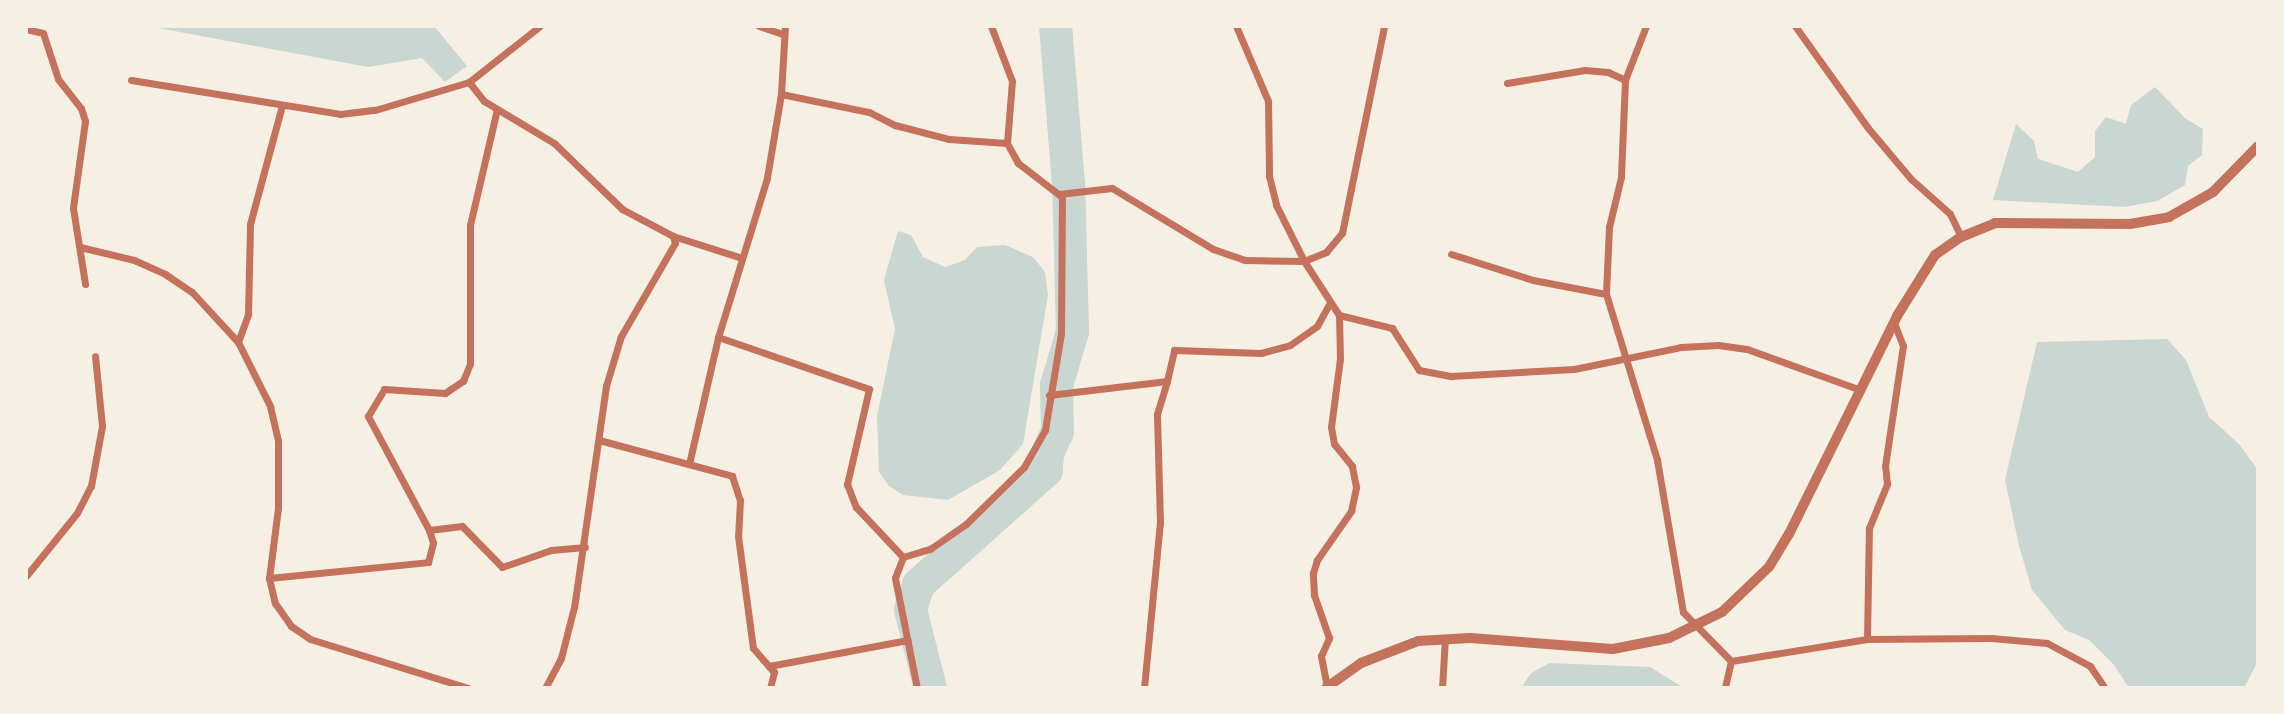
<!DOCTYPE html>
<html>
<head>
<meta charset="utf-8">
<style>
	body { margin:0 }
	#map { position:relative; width:2284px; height:714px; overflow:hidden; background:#f6efe4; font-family:"Fira Sans",sans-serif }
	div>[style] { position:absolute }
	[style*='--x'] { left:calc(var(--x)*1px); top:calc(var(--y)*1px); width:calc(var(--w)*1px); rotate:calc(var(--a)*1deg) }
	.water>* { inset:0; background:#c9d6d2 }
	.river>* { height:33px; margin:-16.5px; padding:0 16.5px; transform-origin:16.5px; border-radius:16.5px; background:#c9d6d2 }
	.minor>* { height:7px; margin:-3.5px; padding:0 3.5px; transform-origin:3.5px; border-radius:3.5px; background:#c5725c }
	.tertiary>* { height:10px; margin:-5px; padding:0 5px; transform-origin:5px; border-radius:5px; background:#c5725c }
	span { translate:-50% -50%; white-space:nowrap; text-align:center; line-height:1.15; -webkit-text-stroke:5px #f6efe4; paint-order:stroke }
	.frame { position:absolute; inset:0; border:28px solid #f6efe4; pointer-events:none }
</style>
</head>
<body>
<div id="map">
	<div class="water">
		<div style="clip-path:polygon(148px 26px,434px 26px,467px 66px,445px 82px,422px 58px,368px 67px)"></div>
		<div style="clip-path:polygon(2155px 87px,2186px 119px,2203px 129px,2202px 155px,2188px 166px,2185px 185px,2157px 201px,2124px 207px,1993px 200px,2016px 124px,2034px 141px,2038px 159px,2078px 172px,2095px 157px,2095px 131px,2106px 117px,2126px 124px,2131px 105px)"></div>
		<div style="clip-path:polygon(898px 231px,911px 235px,923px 257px,945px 267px,965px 260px,977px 247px,1005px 245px,1033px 257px,1045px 272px,1048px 295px,1023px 444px,1000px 470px,948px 500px,903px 495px,889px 486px,879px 472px,877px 416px,895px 329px,884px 280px)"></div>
		<div style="clip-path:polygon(2167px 339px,2186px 360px,2209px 417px,2239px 444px,2258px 470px,2258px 661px,2244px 688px,2129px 688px,2114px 665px,2089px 640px,2065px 630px,2032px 590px,2019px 546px,2005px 480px,2037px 342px)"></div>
		<div style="clip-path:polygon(1550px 663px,1650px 667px,1684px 688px,1521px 688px,1531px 673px)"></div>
	</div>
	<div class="river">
		<div style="--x:930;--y:688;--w:81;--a:-104.2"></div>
		<div style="--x:910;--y:609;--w:26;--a:-72"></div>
		<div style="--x:918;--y:584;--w:171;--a:-41.7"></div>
		<div style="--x:1046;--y:470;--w:17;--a:-87"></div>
		<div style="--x:1047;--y:453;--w:24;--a:-66"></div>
		<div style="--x:1057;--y:431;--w:46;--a:-91.2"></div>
		<div style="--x:1056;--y:385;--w:56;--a:-73.5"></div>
		<div style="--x:1072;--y:331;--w:148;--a:-91.5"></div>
		<div style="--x:1068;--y:183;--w:158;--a:-94.7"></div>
	</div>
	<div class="minor">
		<div style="--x:759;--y:26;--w:24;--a:19"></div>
		<div style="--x:785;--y:26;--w:68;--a:93.4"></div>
		<div style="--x:781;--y:94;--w:85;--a:99.5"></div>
		<div style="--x:767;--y:178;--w:166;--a:107.1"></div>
		<div style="--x:718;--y:337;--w:160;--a:19"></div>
		<div style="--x:869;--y:389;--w:98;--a:103"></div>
		<div style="--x:847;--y:484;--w:25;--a:69"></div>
		<div style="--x:856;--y:507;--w:69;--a:46.8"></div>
		<div style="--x:1236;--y:26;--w:82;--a:66.9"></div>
		<div style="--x:1268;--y:101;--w:75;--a:89.2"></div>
		<div style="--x:1269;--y:176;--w:30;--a:76"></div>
		<div style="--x:1276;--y:205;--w:63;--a:63.4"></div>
		<div style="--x:1304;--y:261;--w:24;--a:-22"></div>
		<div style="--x:1326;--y:252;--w:25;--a:-50"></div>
		<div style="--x:1342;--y:233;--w:211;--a:-78.5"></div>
		<div style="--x:1646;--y:26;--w:58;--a:111.3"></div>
		<div style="--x:1625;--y:80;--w:97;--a:92.4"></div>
		<div style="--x:1621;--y:177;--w:51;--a:103.5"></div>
		<div style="--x:1609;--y:227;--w:67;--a:92.6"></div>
		<div style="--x:1606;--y:294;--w:174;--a:72.9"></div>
		<div style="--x:1657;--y:460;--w:154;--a:80.3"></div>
		<div style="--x:1683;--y:612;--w:69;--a:45.6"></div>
		<div style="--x:1731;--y:661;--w:28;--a:103"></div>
		<div style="--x:1795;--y:26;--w:125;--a:54.4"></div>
		<div style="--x:1868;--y:128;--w:67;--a:49.9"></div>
		<div style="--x:1911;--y:179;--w:52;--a:41.9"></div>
		<div style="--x:1950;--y:214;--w:25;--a:64"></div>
		<div style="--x:26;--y:29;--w:17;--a:13"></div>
		<div style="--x:43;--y:33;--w:48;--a:71.9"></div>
		<div style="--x:58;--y:79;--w:37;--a:52"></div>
		<div style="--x:81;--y:108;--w:14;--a:73"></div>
		<div style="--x:85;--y:121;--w:88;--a:97.9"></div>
		<div style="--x:73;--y:208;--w:77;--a:81"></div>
		<div style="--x:131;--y:80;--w:212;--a:9.2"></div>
		<div style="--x:340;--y:114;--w:35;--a:-7"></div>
		<div style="--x:375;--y:110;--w:98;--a:-16.6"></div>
		<div style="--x:469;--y:82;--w:90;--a:-38.3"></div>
		<div style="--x:469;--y:82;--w:24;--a:52"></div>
		<div style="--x:484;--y:101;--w:82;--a:31"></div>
		<div style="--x:554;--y:143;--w:95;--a:44.1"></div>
		<div style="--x:622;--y:209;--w:58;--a:27.9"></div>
		<div style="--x:673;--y:236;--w:7;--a:74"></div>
		<div style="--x:675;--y:243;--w:108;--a:120.1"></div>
		<div style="--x:621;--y:336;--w:52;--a:106.7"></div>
		<div style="--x:606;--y:386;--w:223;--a:98.2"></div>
		<div style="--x:574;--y:607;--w:53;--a:104.3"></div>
		<div style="--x:561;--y:658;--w:34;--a:118"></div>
		<div style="--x:1507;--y:83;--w:79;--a:-9.5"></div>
		<div style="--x:1585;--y:70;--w:23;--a:5"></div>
		<div style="--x:1608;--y:72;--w:19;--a:25"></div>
		<div style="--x:781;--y:94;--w:90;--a:11.6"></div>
		<div style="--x:869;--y:112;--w:29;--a:27"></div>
		<div style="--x:895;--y:125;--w:56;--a:14.5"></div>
		<div style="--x:949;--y:139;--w:58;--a:3.9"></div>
		<div style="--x:1059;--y:194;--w:53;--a:-6.5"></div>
		<div style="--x:1112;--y:188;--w:118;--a:31.1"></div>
		<div style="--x:1213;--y:249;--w:34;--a:19"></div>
		<div style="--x:1245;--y:260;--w:59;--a:1"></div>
		<div style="--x:1304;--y:261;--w:64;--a:57.1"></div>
		<div style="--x:1339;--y:315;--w:55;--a:13.8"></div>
		<div style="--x:1392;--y:328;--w:50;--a:57.3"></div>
		<div style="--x:1419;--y:370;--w:33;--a:11"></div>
		<div style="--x:1451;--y:376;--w:123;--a:-3.3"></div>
		<div style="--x:1574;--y:369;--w:109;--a:-11.6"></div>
		<div style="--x:1681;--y:347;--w:37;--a:-3"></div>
		<div style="--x:1718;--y:345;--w:29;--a:8"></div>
		<div style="--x:1747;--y:349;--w:121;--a:19.8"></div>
		<div style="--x:673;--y:236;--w:72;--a:17.7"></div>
		<div style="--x:80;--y:247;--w:56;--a:13.5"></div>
		<div style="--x:134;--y:260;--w:34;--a:24"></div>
		<div style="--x:165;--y:274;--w:32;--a:34"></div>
		<div style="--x:192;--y:292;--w:68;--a:47.4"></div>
		<div style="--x:238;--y:342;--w:72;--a:63.4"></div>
		<div style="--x:270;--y:406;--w:35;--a:77"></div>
		<div style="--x:278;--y:440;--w:68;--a:90"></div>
		<div style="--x:278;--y:508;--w:71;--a:97.3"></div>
		<div style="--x:269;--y:578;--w:26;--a:77"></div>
		<div style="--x:275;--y:603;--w:28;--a:55"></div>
		<div style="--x:291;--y:626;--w:23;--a:34"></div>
		<div style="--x:310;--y:639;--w:165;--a:17.2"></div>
		<div style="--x:1451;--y:254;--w:86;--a:17.6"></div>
		<div style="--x:1533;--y:280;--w:74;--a:10.9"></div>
		<div style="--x:238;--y:342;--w:30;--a:-70"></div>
		<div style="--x:248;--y:314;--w:90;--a:-88.7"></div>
		<div style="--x:250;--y:224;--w:123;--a:-74.9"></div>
		<div style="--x:1049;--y:395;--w:119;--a:-6.8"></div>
		<div style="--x:1167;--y:381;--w:32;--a:-77"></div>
		<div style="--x:1174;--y:350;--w:87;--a:2"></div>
		<div style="--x:1261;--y:353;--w:30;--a:-15"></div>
		<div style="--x:1290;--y:345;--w:33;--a:-35"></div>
		<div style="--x:1317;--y:326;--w:25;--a:-61"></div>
		<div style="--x:599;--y:440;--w:138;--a:15.1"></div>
		<div style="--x:732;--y:476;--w:25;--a:72"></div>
		<div style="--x:740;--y:500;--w:36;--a:93"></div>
		<div style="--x:738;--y:536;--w:113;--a:82.4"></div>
		<div style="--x:753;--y:648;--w:32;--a:49"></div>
		<div style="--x:774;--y:672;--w:16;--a:104"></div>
		<div style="--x:689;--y:464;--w:130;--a:-77.1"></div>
		<div style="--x:429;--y:530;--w:33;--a:-7"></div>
		<div style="--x:462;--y:526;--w:57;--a:45.7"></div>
		<div style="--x:502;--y:567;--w:52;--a:-19.1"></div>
		<div style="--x:551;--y:550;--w:34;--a:-5"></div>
		<div style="--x:903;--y:557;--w:28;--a:-17"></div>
		<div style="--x:930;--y:549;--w:44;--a:-34.8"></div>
		<div style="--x:966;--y:524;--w:81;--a:-44.5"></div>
		<div style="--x:1024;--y:467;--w:43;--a:-60.4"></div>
		<div style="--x:1045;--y:430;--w:98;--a:-80.6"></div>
		<div style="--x:1061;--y:333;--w:136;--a:-89.6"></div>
		<div style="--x:1062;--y:197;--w:56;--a:-142.3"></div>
		<div style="--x:1018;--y:163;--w:23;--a:-119"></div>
		<div style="--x:1007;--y:143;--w:62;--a:-85.4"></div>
		<div style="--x:1012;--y:81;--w:59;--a:-110.9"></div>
		<div style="--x:903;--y:557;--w:22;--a:111"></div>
		<div style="--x:895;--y:578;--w:112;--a:78.7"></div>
		<div style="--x:26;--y:576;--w:81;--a:-51"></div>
		<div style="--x:77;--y:513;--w:30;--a:-63"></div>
		<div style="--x:91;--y:486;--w:61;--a:-79.6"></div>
		<div style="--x:102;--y:426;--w:70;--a:-95.7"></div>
		<div style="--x:269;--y:578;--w:160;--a:-5.7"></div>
		<div style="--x:428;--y:562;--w:20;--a:-75"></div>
		<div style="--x:433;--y:543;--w:14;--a:-107"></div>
		<div style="--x:429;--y:530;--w:129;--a:-118.2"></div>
		<div style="--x:368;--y:416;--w:31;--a:-59"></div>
		<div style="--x:384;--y:389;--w:61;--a:3.8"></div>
		<div style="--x:445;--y:393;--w:22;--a:-34"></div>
		<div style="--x:463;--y:381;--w:18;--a:-68"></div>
		<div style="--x:470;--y:364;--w:139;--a:-90"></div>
		<div style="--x:470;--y:225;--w:119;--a:-76.9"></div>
		<div style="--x:1867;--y:639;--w:111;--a:-89"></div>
		<div style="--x:1869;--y:528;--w:48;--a:-67.8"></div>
		<div style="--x:1887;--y:484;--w:18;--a:-96"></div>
		<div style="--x:1885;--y:466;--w:121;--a:-81.5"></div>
		<div style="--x:1903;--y:346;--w:25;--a:-111"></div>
		<div style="--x:1731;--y:661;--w:138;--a:-9.2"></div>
		<div style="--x:1867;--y:639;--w:124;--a:-0.5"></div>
		<div style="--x:1991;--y:638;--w:56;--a:5.1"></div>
		<div style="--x:2047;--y:643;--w:49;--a:28.1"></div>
		<div style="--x:2090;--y:666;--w:27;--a:56"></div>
		<div style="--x:769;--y:666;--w:141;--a:-10.6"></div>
		<div style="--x:1327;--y:687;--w:32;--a:-101"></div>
		<div style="--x:1321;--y:656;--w:20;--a:-66"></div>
		<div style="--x:1329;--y:638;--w:46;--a:-109.2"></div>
		<div style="--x:1314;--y:595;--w:22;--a:-93"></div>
		<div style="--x:1313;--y:573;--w:14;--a:-73"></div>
		<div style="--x:1317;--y:560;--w:60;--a:-55.2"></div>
		<div style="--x:1351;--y:511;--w:25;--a:-78"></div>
		<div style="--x:1356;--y:487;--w:21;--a:-101"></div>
		<div style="--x:1352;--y:466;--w:28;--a:-129"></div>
		<div style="--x:1334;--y:444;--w:17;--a:-100"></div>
		<div style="--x:1331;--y:427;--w:69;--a:-82.5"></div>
		<div style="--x:1340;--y:359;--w:44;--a:-91.3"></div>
		<div style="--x:1144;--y:688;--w:166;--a:-84.5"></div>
		<div style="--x:1160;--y:523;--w:109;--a:-91.6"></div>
		<div style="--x:1157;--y:414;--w:34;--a:-73"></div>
		<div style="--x:1442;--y:688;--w:50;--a:-86.6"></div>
	</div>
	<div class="tertiary">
		<div style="--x:1326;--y:688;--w:43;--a:-35.5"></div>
		<div style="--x:1361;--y:663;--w:61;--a:-21.1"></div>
		<div style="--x:1418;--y:641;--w:52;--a:-3.3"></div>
		<div style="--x:1470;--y:638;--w:143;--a:4.4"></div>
		<div style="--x:1613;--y:649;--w:57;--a:-11.1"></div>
		<div style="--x:1669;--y:638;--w:59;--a:-26.1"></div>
		<div style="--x:1722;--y:612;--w:65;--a:-43.8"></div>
		<div style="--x:1769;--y:567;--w:39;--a:-59"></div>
		<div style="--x:1789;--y:534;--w:243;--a:-63.6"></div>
		<div style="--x:1897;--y:316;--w:72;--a:-58.1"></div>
		<div style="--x:1935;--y:255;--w:32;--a:-35"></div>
		<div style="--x:1961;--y:237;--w:37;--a:-22"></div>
		<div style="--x:1995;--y:223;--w:135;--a:0.4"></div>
		<div style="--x:2130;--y:224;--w:40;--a:-10"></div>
		<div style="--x:2169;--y:217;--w:51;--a:-29.6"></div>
		<div style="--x:2213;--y:192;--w:64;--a:-45.6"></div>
	</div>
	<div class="frame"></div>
</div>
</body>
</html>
